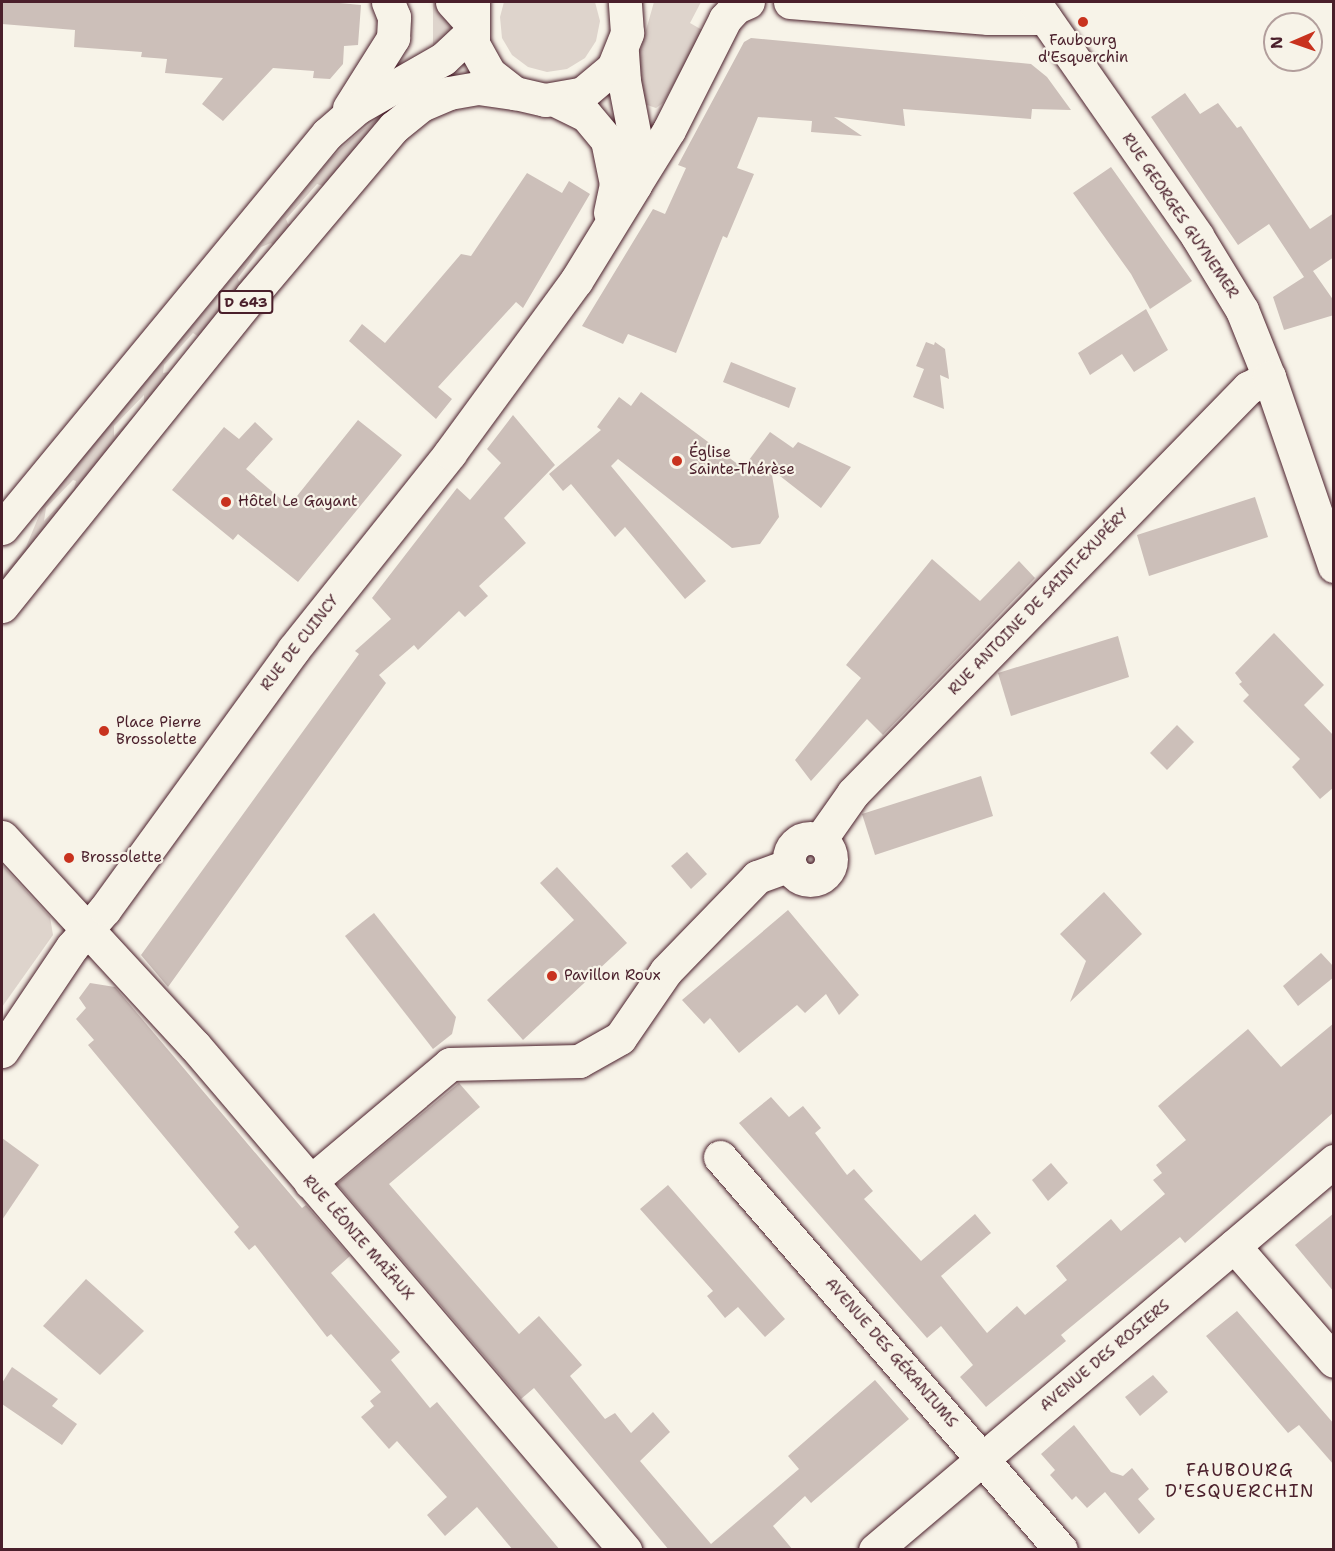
<!DOCTYPE html>
<html>
<head>
<meta charset="utf-8">
<style>
	body { margin:0 }
	#map { position:relative; width:1335px; height:1551px; overflow:hidden; background:#f7f3e8; font-family:"Shantell Sans",sans-serif }
	div>[style] { position:absolute }
	[style*='--x'] { left:calc(var(--x)*1px); top:calc(var(--y)*1px); width:calc(var(--w)*1px); rotate:calc(var(--a)*1deg) }
	.green>* { inset:0; background:#ded4cc }
	.building>* { inset:0; background:#ccbfb9 }
	.roads { filter:drop-shadow(0 0 2px #4a1f2b) drop-shadow(0 0 2px #4a1f2b) }
	.minor>* { height:33px; margin:-16.5px; padding:0 16.5px; transform-origin:16.5px; border-radius:16.5px; background:#f7f3e8 }
	.minor>.ring { margin:-16.5px; padding:0; box-sizing:content-box; background:none; border:33px solid #f7f3e8; border-radius:50% }
	.major>* { height:33px; margin:-16.5px; padding:0 16.5px; transform-origin:16.5px; border-radius:16.5px; background:#f7f3e8 }
	.dots>* { width:16px; height:16px; translate:-50% -50%; box-sizing:border-box; border:3px solid #f7f3e8; border-radius:50% }
	span { translate:-50% -50%; white-space:nowrap; text-align:center; line-height:1.15; -webkit-text-stroke:4.5px #f7f3e8; paint-order:stroke }
	.shield-label span { padding:2px 4px; background:#f7f3e8; border:2px solid; border-radius:4px; -webkit-text-stroke-width:0 }
	.shield-label { font-size:14px; color:#4a1f2b; font-weight:700 }
	.poi-label { font-size:15px; color:#4a1f2b }
	.left { translate:0 -50%; text-align:left }
	.street-label { font-size:15px; color:#4a1f2b }
	.quarter-label { font-size:18px; color:#4a1f2b; letter-spacing:1.5px }
	.frame { position:absolute; inset:0; border:3px solid #4a1f2b; pointer-events:none }
	.north { position:absolute; left:1263px; top:12px; width:60px; height:60px; box-sizing:border-box; background:#f7f3e8; border:2px solid #b29e9c; border-radius:50%; rotate:268deg; font-size:16px; font-weight:700; line-height:24px; text-align:center; color:#4a1f2b }
	.north::after { content:''; display:block; margin:auto; width:21px; height:27px; background:#c8321e; clip-path:polygon(50% 0,100% 100%,50% 72%,0 100%) }
</style>
</head>
<body>
<div id="map">
	<div class="green">
		<div style="clip-path:polygon(433px 2px,440px 2px,453px 22px,448px 35px,433px 45px)"></div>
		<div style="clip-path:polygon(504px 2px,595px 2px,600px 21px,596px 41px,585px 58px,567px 69px,547px 72px,528px 67px,512px 55px,502px 38px,500px 17px)"></div>
		<div style="clip-path:polygon(654px 2px,701px 2px,690px 23px,704px 31px,663px 103px,656px 108px,644px 104px,635px 69px)"></div>
		<div style="clip-path:polygon(evenodd,408px 96px,2px 584px,2px 576px,26px 547px,43px 506px,332px 157px,358px 133px,408px 96px,317px 184px,323px 186px,294px 223px,288px 224px,286px 219px,317px 184px,408px 96px,271px 243px,273px 245px,239px 282px,238px 278px,261px 247px,271px 243px,408px 96px,193px 333px,199px 337px,169px 372px,163px 373px,164px 365px,193px 333px,408px 96px,144px 395px,144px 405px,114px 436px,114px 426px,144px 395px,408px 96px,73px 480px,76px 481px,74px 489px,44px 521px,46px 508px,73px 480px)"></div>
		<div style="clip-path:polygon(2px 865px,50px 917px,53px 935px,2px 1007px)"></div>
	</div>
	<div class="building">
		<div style="clip-path:polygon(2px 2px,329px 2px,361px 5px,358px 45px,344px 46px,343px 64px,330px 79px,313px 78px,314px 71px,273px 68px,223px 121px,202px 104px,223px 78px,165px 73px,167px 59px,141px 57px,142px 52px,74px 47px,75px 30px,2px 24px)"></div>
		<div style="clip-path:polygon(751px 38px,1031px 64px,1047px 77px,1071px 110px,1032px 109px,1031px 119px,903px 109px,905px 126px,834px 117px,862px 136px,811px 132px,812px 121px,758px 117px,737px 168px,754px 174px,727px 238px,723px 236px,676px 353px,628px 334px,623px 344px,582px 326px,653px 209px,665px 214px,686px 168px,678px 165px,744px 42px)"></div>
		<div style="clip-path:polygon(1185px 93px,1200px 114px,1218px 103px,1237px 128px,1241px 126px,1310px 229px,1334px 213px,1334px 257px,1313px 271px,1334px 301px,1334px 315px,1284px 330px,1273px 297px,1304px 277px,1269px 224px,1238px 245px,1151px 117px)"></div>
		<div style="clip-path:polygon(1111px 167px,1192px 281px,1150px 309px,1131px 274px,1073px 193px)"></div>
		<div style="clip-path:polygon(527px 173px,562px 193px,569px 181px,590px 194px,523px 308px,516px 302px,438px 387px,452px 399px,436px 419px,349px 341px,362px 324px,385px 343px,461px 254px,471px 256px)"></div>
		<div style="clip-path:polygon(1146px 309px,1168px 350px,1134px 372px,1122px 354px,1090px 375px,1078px 353px)"></div>
		<div style="clip-path:polygon(926px 342px,934px 345px,935px 342px,945px 349px,949px 379px,940px 375px,944px 409px,913px 397px,924px 369px,916px 366px)"></div>
		<div style="clip-path:polygon(731px 362px,796px 388px,789px 408px,723px 382px)"></div>
		<div style="clip-path:polygon(641px 392px,743px 468px,770px 432px,793px 448px,798px 442px,851px 467px,821px 508px,771px 469px,779px 517px,760px 544px,732px 548px,618px 459px,611px 466px,706px 581px,685px 599px,625px 527px,615px 537px,571px 484px,563px 491px,549px 474px,601px 430px,597px 427px,619px 397px,631px 406px)"></div>
		<div style="clip-path:polygon(513px 415px,555px 465px,504px 518px,526px 543px,479px 586px,488px 596px,465px 617px,459px 611px,418px 650px,414px 645px,379px 675px,386px 683px,168px 987px,141px 955px,359px 654px,355px 651px,391px 619px,372px 598px,457px 488px,470px 500px,501px 463px,487px 449px)"></div>
		<div style="clip-path:polygon(358px 420px,402px 455px,298px 582px,238px 534px,233px 540px,172px 490px,224px 427px,239px 439px,255px 422px,273px 439px,246px 469px,289px 506px)"></div>
		<div style="clip-path:polygon(1255px 497px,1268px 537px,1149px 576px,1137px 535px)"></div>
		<div style="clip-path:polygon(932px 559px,980px 601px,1019px 561px,1035px 578px,883px 735px,867px 719px,811px 781px,795px 760px,861px 678px,846px 665px)"></div>
		<div style="clip-path:polygon(1274px 633px,1324px 685px,1304px 705px,1334px 736px,1334px 787px,1320px 799px,1292px 767px,1300px 759px,1243px 701px,1249px 695px,1239px 684px,1242px 682px,1235px 673px)"></div>
		<div style="clip-path:polygon(1118px 636px,1129px 677px,1011px 716px,998px 673px)"></div>
		<div style="clip-path:polygon(1177px 725px,1194px 742px,1167px 770px,1150px 753px)"></div>
		<div style="clip-path:polygon(981px 776px,993px 816px,875px 855px,862px 814px)"></div>
		<div style="clip-path:polygon(687px 852px,707px 874px,691px 889px,671px 866px)"></div>
		<div style="clip-path:polygon(557px 867px,627px 943px,523px 1040px,487px 1000px,574px 920px,540px 883px)"></div>
		<div style="clip-path:polygon(1104px 892px,1142px 934px,1070px 1002px,1086px 961px,1060px 934px)"></div>
		<div style="clip-path:polygon(788px 910px,859px 995px,839px 1015px,826px 994px,805px 1013px,797px 1005px,739px 1053px,710px 1018px,704px 1024px,682px 1000px)"></div>
		<div style="clip-path:polygon(374px 913px,456px 1017px,452px 1034px,433px 1049px,345px 936px)"></div>
		<div style="clip-path:polygon(1321px 953px,1334px 967px,1334px 977px,1298px 1006px,1283px 986px)"></div>
		<div style="clip-path:polygon(90px 983px,115px 987px,302px 1208px,306px 1205px,350px 1256px,331px 1273px,400px 1352px,391px 1360px,430px 1408px,437px 1402px,560px 1550px,513px 1550px,477px 1507px,445px 1536px,427px 1515px,447px 1497px,397px 1441px,389px 1449px,361px 1417px,374px 1406px,370px 1401px,381px 1392px,331px 1334px,327px 1337px,255px 1245px,249px 1250px,234px 1232px,239px 1227px,88px 1045px,94px 1040px,76px 1019px,86px 1008px,79px 998px)"></div>
		<div style="clip-path:polygon(1334px 1023px,1334px 1112px,1185px 1243px,1180px 1237px,1061px 1335px,1066px 1341px,986px 1407px,960px 1377px,973px 1365px,941px 1326px,927px 1338px,739px 1123px,771px 1097px,789px 1117px,803px 1106px,821px 1128px,815px 1133px,847px 1175px,854px 1169px,873px 1191px,864px 1199px,921px 1261px,975px 1214px,991px 1233px,941px 1276px,987px 1333px,1017px 1306px,1025px 1315px,1067px 1280px,1056px 1266px,1111px 1219px,1121px 1231px,1165px 1194px,1153px 1180px,1162px 1173px,1156px 1165px,1186px 1140px,1158px 1106px,1248px 1029px,1281px 1067px)"></div>
		<div style="clip-path:polygon(459px 1083px,480px 1107px,389px 1184px,519px 1334px,539px 1316px,582px 1365px,570px 1376px,605px 1419px,615px 1413px,631px 1433px,653px 1412px,670px 1432px,640px 1461px,711px 1544px,799px 1469px,788px 1456px,875px 1380px,909px 1419px,811px 1503px,805px 1496px,773px 1526px,793px 1550px,669px 1550px,534px 1388px,521px 1399px,337px 1184px)"></div>
		<div style="clip-path:polygon(2px 1138px,39px 1165px,2px 1220px)"></div>
		<div style="clip-path:polygon(1051px 1163px,1068px 1183px,1048px 1201px,1032px 1180px)"></div>
		<div style="clip-path:polygon(668px 1185px,785px 1319px,765px 1337px,738px 1307px,725px 1318px,707px 1296px,713px 1291px,640px 1209px)"></div>
		<div style="clip-path:polygon(1334px 1213px,1334px 1292px,1295px 1245px)"></div>
		<div style="clip-path:polygon(86px 1279px,144px 1331px,100px 1375px,43px 1326px)"></div>
		<div style="clip-path:polygon(1237px 1311px,1334px 1424px,1334px 1465px,1299px 1425px,1288px 1433px,1206px 1336px)"></div>
		<div style="clip-path:polygon(12px 1367px,58px 1399px,52px 1406px,77px 1424px,62px 1445px,2px 1404px,2px 1383px)"></div>
		<div style="clip-path:polygon(1153px 1375px,1168px 1392px,1140px 1416px,1125px 1397px)"></div>
		<div style="clip-path:polygon(1074px 1425px,1111px 1472px,1123px 1476px,1132px 1468px,1149px 1489px,1138px 1499px,1155px 1519px,1139px 1534px,1105px 1492px,1087px 1508px,1076px 1496px,1072px 1500px,1050px 1475px,1055px 1470px,1041px 1454px)"></div>
	</div>
	<div class="roads">
		<div class="minor">
			<div style="--x:452;--y:2;--w:27;--a:48"></div>
			<div style="--x:790;--y:2;--w:199;--a:4.6"></div>
			<div style="--x:988;--y:18;--w:57;--a:0"></div>
			<div style="--x:555;--y:100;--w:34;--a:26"></div>
			<div style="--x:586;--y:115;--w:33;--a:50"></div>
			<div style="--x:607;--y:140;--w:45;--a:78.4"></div>
			<div style="--x:616;--y:184;--w:29;--a:102"></div>
			<div style="--x:636;--y:183;--w:62;--a:-58.1"></div>
			<div style="--x:669;--y:130;--w:124;--a:-63.2"></div>
			<div style="--x:725;--y:19;--w:16;--a:-47"></div>
			<div style="--x:736;--y:7;--w:13;--a:-23"></div>
			<div style="--x:2;--y:837;--w:284;--a:47.3"></div>
			<div style="--x:195;--y:1046;--w:663;--a:49.53"></div>
			<div class="ring" style="left:789px;top:838px;width:9px;height:9px"></div>
			<div style="--x:820;--y:840;--w:57;--a:-54.9"></div>
			<div style="--x:853;--y:793;--w:566;--a:-45.72"></div>
			<div style="--x:1248;--y:388;--w:24;--a:-28"></div>
			<div style="--x:2;--y:1051;--w:125;--a:-56.1"></div>
			<div style="--x:72;--y:947;--w:50;--a:-49"></div>
			<div style="--x:105;--y:909;--w:320;--a:-54"></div>
			<div style="--x:293;--y:650;--w:252;--a:-51.4"></div>
			<div style="--x:450;--y:453;--w:213;--a:-53.8"></div>
			<div style="--x:576;--y:281;--w:113;--a:-58.4"></div>
			<div style="--x:635;--y:185;--w:32;--a:-85"></div>
			<div style="--x:638;--y:153;--w:73;--a:-101"></div>
			<div style="--x:624;--y:81;--w:31;--a:-94"></div>
			<div style="--x:720;--y:1157;--w:520;--a:49.05"></div>
			<div style="--x:310;--y:1182;--w:183;--a:-40.1"></div>
			<div style="--x:450;--y:1064;--w:129;--a:-1.3"></div>
			<div style="--x:579;--y:1061;--w:47;--a:-29.3"></div>
			<div style="--x:620;--y:1038;--w:81;--a:-55.5"></div>
			<div style="--x:666;--y:971;--w:131;--a:-45.9"></div>
			<div style="--x:757;--y:877;--w:35;--a:-20"></div>
			<div style="--x:1234;--y:1246;--w:152;--a:49"></div>
			<div style="--x:875;--y:1550;--w:602;--a:-40.28"></div>
		</div>
		<div class="major">
			<div style="--x:473;--y:2;--w:42;--a:90"></div>
			<div style="--x:473;--y:44;--w:33;--a:61"></div>
			<div style="--x:489;--y:73;--w:33;--a:38"></div>
			<div style="--x:515;--y:93;--w:31;--a:13"></div>
			<div style="--x:545;--y:100;--w:39;--a:-10"></div>
			<div style="--x:583;--y:93;--w:39;--a:-40"></div>
			<div style="--x:613;--y:68;--w:38;--a:-68"></div>
			<div style="--x:627;--y:33;--w:31;--a:-94"></div>
			<div style="--x:1034;--y:2;--w:285;--a:55.1"></div>
			<div style="--x:1197;--y:236;--w:87;--a:58.7"></div>
			<div style="--x:1242;--y:310;--w:72;--a:68.1"></div>
			<div style="--x:1269;--y:377;--w:200;--a:71"></div>
			<div style="--x:349;--y:108;--w:83;--a:-57.8"></div>
			<div style="--x:393;--y:38;--w:21;--a:-87"></div>
			<div style="--x:394;--y:17;--w:16;--a:-112"></div>
			<div style="--x:2;--y:528;--w:511;--a:-50.48"></div>
			<div style="--x:327;--y:134;--w:40;--a:-41"></div>
			<div style="--x:357;--y:108;--w:99;--a:-29.7"></div>
			<div style="--x:443;--y:59;--w:38;--a:-43"></div>
			<div style="--x:2;--y:606;--w:398;--a:-51.2"></div>
			<div style="--x:251;--y:296;--w:221;--a:-49.8"></div>
			<div style="--x:394;--y:127;--w:35;--a:-39"></div>
			<div style="--x:421;--y:105;--w:30;--a:-23"></div>
			<div style="--x:449;--y:93;--w:29;--a:-10"></div>
			<div style="--x:478;--y:88;--w:37;--a:8"></div>
		</div>
	</div>
	<div class="dots">
		<div style="left:1083px;top:22px;background:#c8321e"></div>
		<div style="left:677px;top:461px;background:#c8321e"></div>
		<div style="left:226px;top:502px;background:#c8321e"></div>
		<div style="left:104px;top:731px;background:#c8321e"></div>
		<div style="left:69px;top:858px;background:#c8321e"></div>
		<div style="left:552px;top:976px;background:#c8321e"></div>
	</div>
	<div class="shield-label">
		<span style="left:246px;top:302px">D 643</span>
	</div>
	<div class="poi-label">
		<span style="left:1083px;top:49px">Faubourg<br>d'Esquerchin</span>
		<span class="left" style="left:689px;top:461px">Église<br>Sainte-Thérèse</span>
		<span class="left" style="left:238px;top:502px">Hôtel Le Gayant</span>
		<span class="left" style="left:116px;top:731px">Place Pierre<br>Brossolette</span>
		<span class="left" style="left:81px;top:858px">Brossolette</span>
		<span class="left" style="left:564px;top:976px">Pavillon Roux</span>
	</div>
	<div class="street-label">
		<span style="left:1180px;top:216px;rotate:56deg">RUE GEORGES GUYNEMER</span>
		<span style="left:1039px;top:602px;rotate:-46deg">RUE ANTOINE DE SAINT-EXUPÉRY</span>
		<span style="left:300px;top:643px;rotate:-52deg">RUE DE CUINCY</span>
		<span style="left:358px;top:1238px;rotate:49deg">RUE LÉONIE MAÏAUX</span>
		<span style="left:891px;top:1353px;rotate:49deg">AVENUE DES GÉRANIUMS</span>
		<span style="left:1105px;top:1356px;rotate:-40deg">AVENUE DES ROSIERS</span>
	</div>
	<div class="quarter-label">
		<span style="left:1240px;top:1481px">FAUBOURG<br>D'ESQUERCHIN</span>
	</div>
	<div class="frame"></div>
	<div class="north">N</div>
</div>
</body>
</html>
